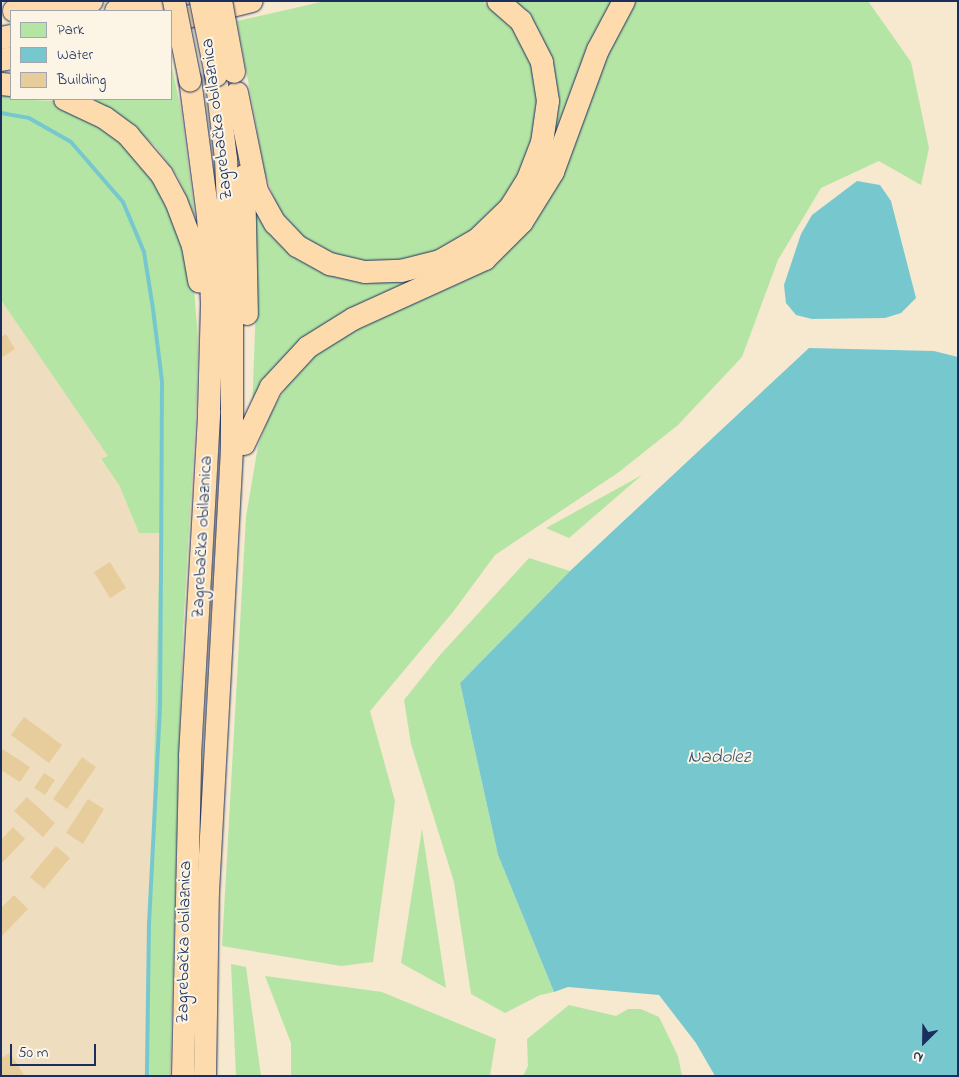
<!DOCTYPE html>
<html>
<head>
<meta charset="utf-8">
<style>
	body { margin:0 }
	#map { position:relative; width:959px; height:1077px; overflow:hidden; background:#f6e9cf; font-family:"Indie Flower",sans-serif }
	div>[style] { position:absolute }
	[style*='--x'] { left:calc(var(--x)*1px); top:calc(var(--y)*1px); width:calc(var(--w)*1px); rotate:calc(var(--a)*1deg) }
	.built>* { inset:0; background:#eeddbe }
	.green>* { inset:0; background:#b5e5a5 }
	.water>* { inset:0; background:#77c8ce }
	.stream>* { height:4px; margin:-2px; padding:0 2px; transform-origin:2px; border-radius:2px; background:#77c8ce }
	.building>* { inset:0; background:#e7cd9c }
	.roads { filter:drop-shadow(0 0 1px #1b2f5e) drop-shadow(0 0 1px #1b2f5e) }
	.highway>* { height:22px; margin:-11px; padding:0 11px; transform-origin:11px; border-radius:11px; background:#fedbac }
	.bridges { filter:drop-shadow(0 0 1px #1b2f5e) drop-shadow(0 0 1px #1b2f5e) }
	.highway-bridge>* { height:22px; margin:-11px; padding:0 11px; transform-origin:11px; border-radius:11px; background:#fedbac }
	span { translate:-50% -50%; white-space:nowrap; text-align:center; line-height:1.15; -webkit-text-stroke:4px #fcf5e5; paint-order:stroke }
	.street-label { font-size:18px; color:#1b2f5e }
	.water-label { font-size:19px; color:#32557a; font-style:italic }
	.frame { position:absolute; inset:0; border:2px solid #1b2f5e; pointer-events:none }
	.legend { position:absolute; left:10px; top:10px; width:162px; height:90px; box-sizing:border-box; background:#fcf5e5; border:1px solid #a2a6af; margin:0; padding:6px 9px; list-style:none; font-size:15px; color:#1b2f5e }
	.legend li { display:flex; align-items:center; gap:10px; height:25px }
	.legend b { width:25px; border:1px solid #a2a6af }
	.north { position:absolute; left:899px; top:1017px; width:50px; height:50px; -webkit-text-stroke:4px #fcf5e5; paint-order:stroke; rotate:203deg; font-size:14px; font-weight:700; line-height:20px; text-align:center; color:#1b2f5e }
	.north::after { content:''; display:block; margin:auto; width:18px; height:22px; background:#1b2f5e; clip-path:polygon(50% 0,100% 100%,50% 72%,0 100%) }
	.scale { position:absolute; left:10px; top:1044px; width:86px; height:22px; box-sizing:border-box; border:2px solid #1b2f5e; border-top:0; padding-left:6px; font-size:15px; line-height:18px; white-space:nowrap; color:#1b2f5e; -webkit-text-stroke:4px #fcf5e5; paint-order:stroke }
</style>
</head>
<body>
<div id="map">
	<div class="built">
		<div style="clip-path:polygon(1px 300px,109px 456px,101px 460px,119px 485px,139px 533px,160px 532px,146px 1076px,1px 1076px)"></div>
	</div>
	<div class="green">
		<div style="clip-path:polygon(325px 1px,482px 1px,514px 27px,537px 72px,538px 124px,520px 178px,482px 225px,446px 248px,411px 260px,370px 263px,325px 251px,305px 239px,278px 209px,265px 173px,237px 21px)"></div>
		<div style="clip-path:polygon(512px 1px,614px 1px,548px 163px,554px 125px)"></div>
		<div style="clip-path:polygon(635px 1px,868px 1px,911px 62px,929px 148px,921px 185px,879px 161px,821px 188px,778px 260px,742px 357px,678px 425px,619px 472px,495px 555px,453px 612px,370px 711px,395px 801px,373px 962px,341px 966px,222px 946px,246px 517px,258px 446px,270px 415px,287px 385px,311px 359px,344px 334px,482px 270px)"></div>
		<div style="clip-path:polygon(171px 62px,181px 111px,195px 217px,178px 177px,156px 147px,119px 114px,92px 99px,171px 99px)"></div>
		<div style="clip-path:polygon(1px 91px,11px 92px,11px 99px,55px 101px,102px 123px,156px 177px,193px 274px,198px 340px,196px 411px,183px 630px,170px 1076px,146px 1076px,146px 1066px,160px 533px,139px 533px,119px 485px,101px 459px,108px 456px,1px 300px)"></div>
		<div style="clip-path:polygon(253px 194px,337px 274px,472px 254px,346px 311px,252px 411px,257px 278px)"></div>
		<div style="clip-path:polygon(642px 475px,569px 538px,546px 528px)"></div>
		<div style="clip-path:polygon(529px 558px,570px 571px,460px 683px,498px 855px,554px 992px,540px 995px,505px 1013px,471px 994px,454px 882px,411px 744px,404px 700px,440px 655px)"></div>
		<div style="clip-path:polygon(422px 829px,446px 988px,401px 963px)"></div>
		<div style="clip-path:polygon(231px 964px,246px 967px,261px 1076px,236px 1076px)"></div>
		<div style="clip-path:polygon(265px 976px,382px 992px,496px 1039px,490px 1076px,291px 1076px,291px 1043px)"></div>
		<div style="clip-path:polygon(569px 1005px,616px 1016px,628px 1009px,641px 1009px,659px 1017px,678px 1056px,682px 1076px,523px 1076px,528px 1066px,527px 1039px)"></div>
	</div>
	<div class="water">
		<div style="clip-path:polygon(857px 181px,880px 185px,891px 201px,916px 298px,901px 313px,885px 318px,812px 319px,796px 315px,786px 303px,784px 285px,801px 234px,812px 215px)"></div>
		<div style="clip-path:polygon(809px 348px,934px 351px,958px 357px,958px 1076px,715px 1076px,696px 1043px,659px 995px,568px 987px,554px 992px,498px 855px,460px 683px,570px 571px)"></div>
	</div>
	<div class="stream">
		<div style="--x:1;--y:113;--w:28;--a:10"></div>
		<div style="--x:29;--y:118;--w:48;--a:29.7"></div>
		<div style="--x:71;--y:142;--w:79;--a:49.1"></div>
		<div style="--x:123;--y:202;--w:54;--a:67.2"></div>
		<div style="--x:144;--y:252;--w:58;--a:81"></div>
		<div style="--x:153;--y:309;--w:73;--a:82.9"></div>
		<div style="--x:162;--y:381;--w:189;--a:90.3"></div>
		<div style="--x:161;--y:570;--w:137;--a:90.4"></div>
		<div style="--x:160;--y:707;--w:217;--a:92.9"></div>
		<div style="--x:149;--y:924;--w:152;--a:90.8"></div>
	</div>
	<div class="building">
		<div style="clip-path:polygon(6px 334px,15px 349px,1px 358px,1px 337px)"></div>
		<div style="clip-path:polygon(110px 562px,126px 588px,110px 598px,94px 572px)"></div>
		<div style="clip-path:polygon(24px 717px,62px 745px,49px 763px,11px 735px)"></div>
		<div style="clip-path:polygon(1px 748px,30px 767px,20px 782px,1px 770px)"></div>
		<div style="clip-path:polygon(82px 757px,96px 767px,67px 809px,53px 799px)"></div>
		<div style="clip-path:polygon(44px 773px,55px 780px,45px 795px,34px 788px)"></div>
		<div style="clip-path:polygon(27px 797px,55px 823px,43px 837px,14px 811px)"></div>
		<div style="clip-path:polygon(88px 799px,104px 809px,83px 844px,66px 833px)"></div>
		<div style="clip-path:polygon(13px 827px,25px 839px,1px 864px,1px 840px)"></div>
		<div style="clip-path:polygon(56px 846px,70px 858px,44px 889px,30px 877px)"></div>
		<div style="clip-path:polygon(14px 895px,28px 909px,1px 937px,1px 908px)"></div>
		<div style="clip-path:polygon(10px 1053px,24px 1075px,23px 1076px,1px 1076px,1px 1058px)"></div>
	</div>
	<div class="roads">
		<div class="highway">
			<div style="--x:14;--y:11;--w:46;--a:-2.5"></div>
			<div style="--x:49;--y:11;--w:44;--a:-13.1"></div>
			<div style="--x:116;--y:11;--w:42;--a:-13.7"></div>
			<div style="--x:171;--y:21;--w:83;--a:-13.9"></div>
			<div style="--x:1;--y:38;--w:10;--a:-11"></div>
			<div style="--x:1;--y:60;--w:10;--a:-11"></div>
			<div style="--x:1;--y:84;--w:10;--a:6"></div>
			<div style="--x:237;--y:93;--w:100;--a:78.5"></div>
			<div style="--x:257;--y:191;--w:37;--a:61"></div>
			<div style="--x:275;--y:223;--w:32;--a:46"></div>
			<div style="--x:297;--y:246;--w:38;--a:29"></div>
			<div style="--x:330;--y:264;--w:36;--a:13"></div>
			<div style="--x:365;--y:272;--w:36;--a:-2"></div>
			<div style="--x:401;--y:271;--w:40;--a:-14.4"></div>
			<div style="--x:440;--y:261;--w:44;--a:-30.1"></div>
			<div style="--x:478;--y:239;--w:45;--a:-44.1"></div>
			<div style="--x:510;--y:208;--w:34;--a:-58"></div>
			<div style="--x:528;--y:179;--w:39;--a:-69"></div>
			<div style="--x:542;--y:143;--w:42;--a:-81.9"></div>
			<div style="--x:548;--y:101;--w:39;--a:-99"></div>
			<div style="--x:542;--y:62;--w:46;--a:-117.1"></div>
			<div style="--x:521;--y:21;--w:30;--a:-139"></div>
			<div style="--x:65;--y:99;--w:44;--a:25.4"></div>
			<div style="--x:105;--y:118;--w:29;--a:36"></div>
			<div style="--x:128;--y:135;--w:52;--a:49.6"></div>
			<div style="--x:162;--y:175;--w:30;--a:62"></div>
			<div style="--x:176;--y:201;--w:48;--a:69.3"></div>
			<div style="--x:193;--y:246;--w:36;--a:80"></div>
			<div style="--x:244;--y:176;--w:138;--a:88.8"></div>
			<div style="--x:244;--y:444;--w:63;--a:-64.7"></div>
			<div style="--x:271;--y:387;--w:54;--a:-47.2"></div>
			<div style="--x:308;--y:347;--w:53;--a:-31.9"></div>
			<div style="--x:353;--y:319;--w:145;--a:-24.4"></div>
			<div style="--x:485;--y:259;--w:52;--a:-45"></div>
			<div style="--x:522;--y:222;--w:59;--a:-58.2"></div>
			<div style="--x:553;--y:172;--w:130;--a:-69.8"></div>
			<div style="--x:598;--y:50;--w:55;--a:-62"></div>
			<div style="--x:183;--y:1076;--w:320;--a:-88.7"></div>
			<div style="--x:190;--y:756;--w:345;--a:-86.8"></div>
			<div style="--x:209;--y:412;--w:109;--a:-88.4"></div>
			<div style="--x:212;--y:303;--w:87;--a:-92.6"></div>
			<div style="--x:208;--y:216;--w:137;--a:-97.5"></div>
			<div style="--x:205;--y:1076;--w:184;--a:-89.1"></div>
			<div style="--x:208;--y:892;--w:445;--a:-86.9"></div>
			<div style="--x:232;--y:448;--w:146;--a:-90"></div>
			<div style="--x:232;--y:302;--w:143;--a:-92.4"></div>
			<div style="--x:226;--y:159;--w:85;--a:-96.8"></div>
		</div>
	</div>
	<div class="bridges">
		<div class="highway-bridge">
			<div style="--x:174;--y:1;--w:81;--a:78.6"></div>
			<div style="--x:201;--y:1;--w:76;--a:78.5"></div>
			<div style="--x:221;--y:1;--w:72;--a:79.6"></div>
		</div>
	</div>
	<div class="street-label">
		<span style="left:218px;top:119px;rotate:-97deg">Zagrebačka obilaznica</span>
		<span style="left:203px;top:537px;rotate:-87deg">Zagrebačka obilaznica</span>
		<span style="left:185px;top:942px;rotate:-89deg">Zagrebačka obilaznica</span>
	</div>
	<div class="water-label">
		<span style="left:719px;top:758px">Nadolez</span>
	</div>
	<div class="frame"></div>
	<ul class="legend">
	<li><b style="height:14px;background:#b5e5a5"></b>Park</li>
	<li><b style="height:14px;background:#77c8ce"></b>Water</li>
	<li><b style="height:14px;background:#e7cd9c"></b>Building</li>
	</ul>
	<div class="north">N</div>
	<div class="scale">50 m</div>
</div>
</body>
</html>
